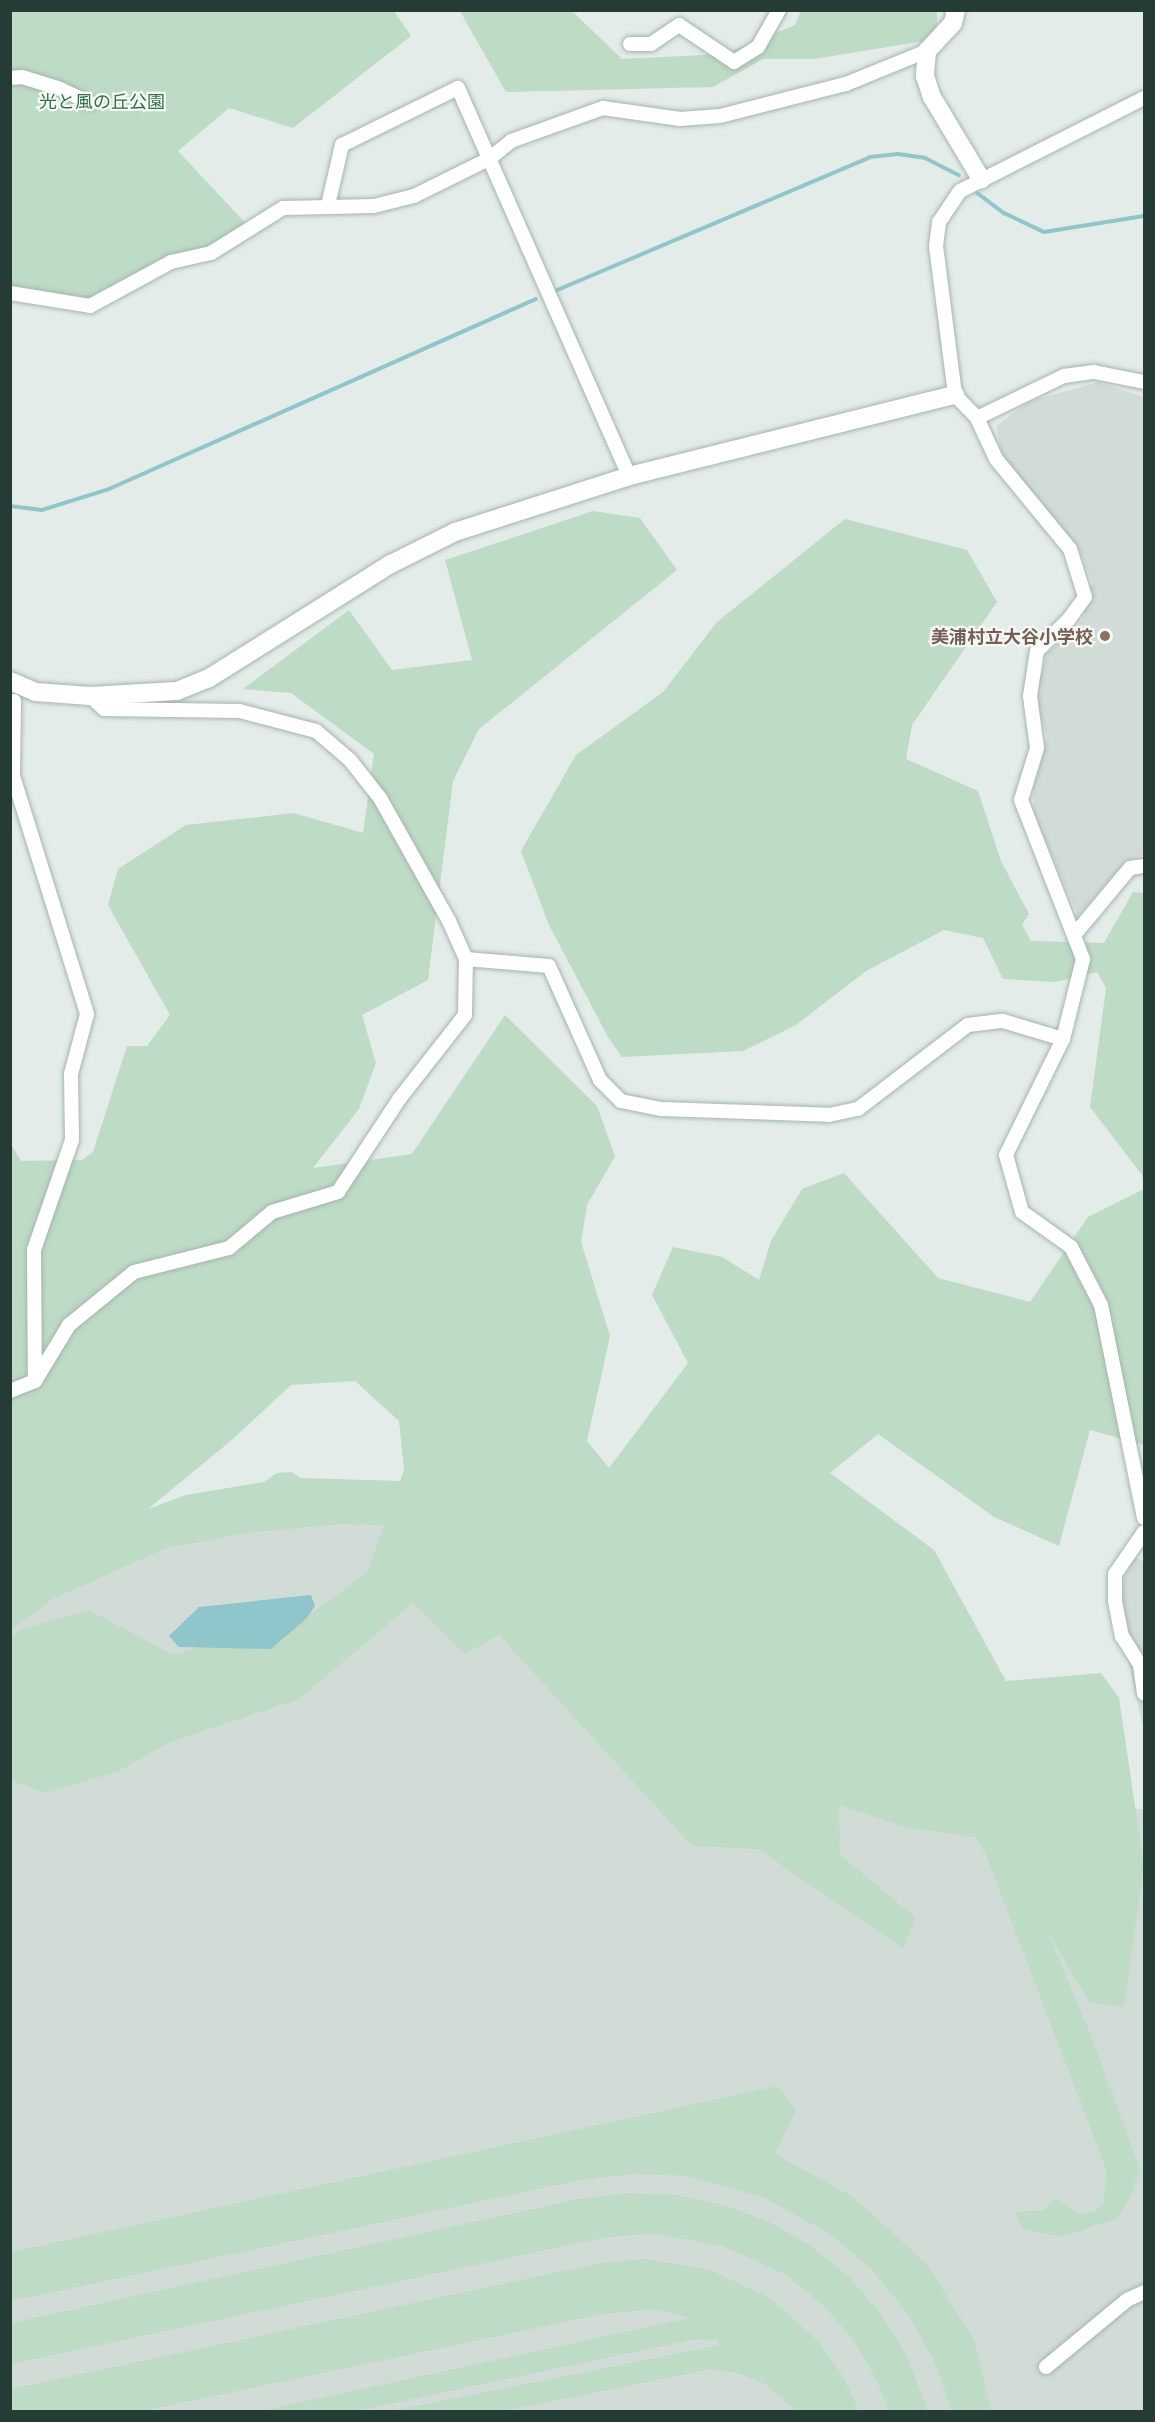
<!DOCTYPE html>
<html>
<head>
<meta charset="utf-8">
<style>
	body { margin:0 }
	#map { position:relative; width:1155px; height:2422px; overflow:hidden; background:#e3ece8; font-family:"Golos Text","Noto Sans JP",sans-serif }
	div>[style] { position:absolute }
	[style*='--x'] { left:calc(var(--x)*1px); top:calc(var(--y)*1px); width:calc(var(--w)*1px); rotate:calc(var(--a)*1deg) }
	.built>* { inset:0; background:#d2dcd7 }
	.green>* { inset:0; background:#bedbc5 }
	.water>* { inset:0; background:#90c5cc }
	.stream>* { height:4px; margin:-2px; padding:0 2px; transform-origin:2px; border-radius:2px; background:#90c5cc }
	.roads { filter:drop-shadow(0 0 2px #a6b4af) drop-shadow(0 0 2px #a6b4af) }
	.minor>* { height:14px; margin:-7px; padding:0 7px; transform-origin:7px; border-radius:7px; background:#fff }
	.tertiary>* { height:18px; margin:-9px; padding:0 9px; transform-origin:9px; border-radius:9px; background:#fff }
	.dots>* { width:16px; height:16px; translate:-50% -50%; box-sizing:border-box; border:3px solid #f4f9f6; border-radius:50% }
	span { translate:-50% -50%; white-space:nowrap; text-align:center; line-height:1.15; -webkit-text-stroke:4.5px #f4f9f6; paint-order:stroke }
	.park-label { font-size:18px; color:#327048 }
	.education-label { font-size:18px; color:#785e54; font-weight:700 }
	.right { translate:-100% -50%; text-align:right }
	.frame { position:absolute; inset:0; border:12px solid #243c35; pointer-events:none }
</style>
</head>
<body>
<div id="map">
	<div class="built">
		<div style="clip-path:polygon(1099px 382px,1144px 397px,1144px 854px,1127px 861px,1078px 916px,1035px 816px,1033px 790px,1047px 737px,1038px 708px,1039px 681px,1048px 653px,1083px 619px,1092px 581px,1078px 547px,1003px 458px,996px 426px,1030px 401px)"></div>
		<div style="clip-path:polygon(385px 1499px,985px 1811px,1144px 1809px,1144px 2411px,11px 2412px,11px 1605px,74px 1563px)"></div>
		<div style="clip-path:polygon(1134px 1557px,1144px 1561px,1144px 1732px,1115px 1601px)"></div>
	</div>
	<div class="green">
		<div style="clip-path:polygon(11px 11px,394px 11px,411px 36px,293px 128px,229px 108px,178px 151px,251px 229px,211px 253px,171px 262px,90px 306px,11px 293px)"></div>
		<div style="clip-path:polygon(460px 11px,572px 11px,622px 59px,724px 54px,795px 25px,801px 11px,937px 11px,937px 39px,814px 59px,763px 59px,713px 87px,506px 92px)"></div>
		<div style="clip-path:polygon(evenodd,593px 511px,640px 518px,677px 570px,479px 729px,453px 781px,428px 980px,362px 1015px,376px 1063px,359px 1109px,313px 1168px,412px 1154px,505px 1015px,597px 1106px,615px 1156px,587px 1205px,581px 1242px,610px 1336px,587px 1441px,609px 1468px,688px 1363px,652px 1295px,673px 1247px,722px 1257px,759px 1280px,771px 1241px,802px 1189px,844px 1173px,938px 1278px,1030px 1302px,1088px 1217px,1144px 1189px,1144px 1445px,1090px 1430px,1059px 1546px,994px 1517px,878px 1434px,830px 1473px,934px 1550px,1006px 1681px,1101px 1673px,1119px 1698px,1144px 1866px,1124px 2007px,1089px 2002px,1046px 1929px,1088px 2028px,1140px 2169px,1131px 2196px,1116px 2219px,1060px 2237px,1023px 2229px,1015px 2212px,1043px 2210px,1056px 2198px,1079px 2214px,1094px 2212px,1104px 2203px,1106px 2169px,986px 1855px,975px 1837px,909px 1828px,839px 1805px,840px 1855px,915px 1917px,904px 1949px,758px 1849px,692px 1846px,499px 1635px,465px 1654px,413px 1603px,299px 1699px,168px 1743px,119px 1771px,46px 1793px,11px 1781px,11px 1639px,19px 1630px,89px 1610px,173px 1655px,312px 1613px,367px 1573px,384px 1525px,342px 1524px,247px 1533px,166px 1548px,53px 1599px,11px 1629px,10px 1142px,21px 1161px,82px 1160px,93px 1152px,127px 1046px,147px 1046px,170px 1015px,108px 905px,118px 869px,186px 825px,294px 813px,363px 833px,374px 754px,291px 693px,243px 689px,349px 610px,392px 670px,472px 660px,445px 560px,593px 511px,355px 1381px,399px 1421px,404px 1470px,400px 1481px,301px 1478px,291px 1472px,277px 1473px,264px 1482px,186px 1495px,148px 1509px,233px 1439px,291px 1385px,355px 1381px)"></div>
		<div style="clip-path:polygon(845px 519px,967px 550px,997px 602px,912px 725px,906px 759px,978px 791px,1001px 861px,1029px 914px,1022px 925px,1031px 941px,1104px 943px,1133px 892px,1144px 893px,1144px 1188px,1142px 1175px,1090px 1107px,1106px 988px,1097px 972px,1055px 982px,1003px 979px,983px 938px,944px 930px,866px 971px,796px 1025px,743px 1051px,622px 1057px,608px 1037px,549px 925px,521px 851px,576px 755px,663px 692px,717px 622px)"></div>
		<div style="clip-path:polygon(778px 2086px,796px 2110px,775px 2154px,853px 2197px,927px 2264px,975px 2342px,991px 2411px,952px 2411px,932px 2356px,905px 2310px,872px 2270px,832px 2235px,763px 2197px,687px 2176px,634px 2174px,581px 2180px,11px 2301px,11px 2252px)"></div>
		<div style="clip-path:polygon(627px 2193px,676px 2195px,724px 2205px,769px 2222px,811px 2246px,849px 2277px,881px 2314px,906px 2355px,928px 2411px,889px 2411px,876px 2379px,853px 2339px,822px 2304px,786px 2275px,723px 2246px,654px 2234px,607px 2237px,11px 2364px,11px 2323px,579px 2199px)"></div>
		<div style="clip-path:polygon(645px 2259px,710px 2270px,770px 2298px,819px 2342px,844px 2378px,859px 2411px,796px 2411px,765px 2384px,738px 2373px,711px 2369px,504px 2411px,392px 2411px,719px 2345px,717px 2339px,691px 2340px,356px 2411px,260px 2411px,690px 2318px,654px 2309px,597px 2315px,143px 2411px,11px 2411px,11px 2389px,601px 2263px)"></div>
	</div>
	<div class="water">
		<div style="clip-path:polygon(311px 1595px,315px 1606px,307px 1618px,271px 1649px,179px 1647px,169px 1636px,199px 1607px)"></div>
	</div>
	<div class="stream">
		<div style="--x:977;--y:193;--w:34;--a:37"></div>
		<div style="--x:1004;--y:213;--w:44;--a:25.4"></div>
		<div style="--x:1044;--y:232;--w:101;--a:-9.1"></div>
		<div style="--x:555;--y:291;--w:342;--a:-23"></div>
		<div style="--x:870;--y:157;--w:28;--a:-6"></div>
		<div style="--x:898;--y:154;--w:27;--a:8"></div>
		<div style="--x:925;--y:158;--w:38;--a:27"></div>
		<div style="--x:10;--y:506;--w:32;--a:7"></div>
		<div style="--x:42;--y:510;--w:70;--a:-17.4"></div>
		<div style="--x:109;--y:489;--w:467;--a:-24"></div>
	</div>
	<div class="roads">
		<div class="minor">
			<div style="--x:630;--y:44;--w:21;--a:0"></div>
			<div style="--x:651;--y:44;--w:34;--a:-34"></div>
			<div style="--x:679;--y:25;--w:66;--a:33.9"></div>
			<div style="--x:734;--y:62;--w:28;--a:-32"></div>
			<div style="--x:758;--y:47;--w:43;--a:-60.4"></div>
			<div style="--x:10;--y:78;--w:12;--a:-5"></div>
			<div style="--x:22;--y:77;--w:38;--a:17"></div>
			<div style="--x:58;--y:88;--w:35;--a:25"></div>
			<div style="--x:1144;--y:98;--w:206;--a:153.2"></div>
			<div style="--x:960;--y:191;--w:37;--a:124"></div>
			<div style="--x:939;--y:222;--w:24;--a:97"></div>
			<div style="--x:936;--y:246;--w:150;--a:82.7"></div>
			<div style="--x:955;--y:395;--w:32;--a:46"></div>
			<div style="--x:977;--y:418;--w:45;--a:65.1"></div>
			<div style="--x:996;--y:459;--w:117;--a:50.6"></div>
			<div style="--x:1070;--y:549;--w:50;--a:72.6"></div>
			<div style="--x:1085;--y:597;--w:27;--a:126"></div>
			<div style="--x:1069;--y:619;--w:45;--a:135"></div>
			<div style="--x:1037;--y:651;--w:46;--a:98.8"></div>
			<div style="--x:1030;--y:696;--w:52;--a:82.3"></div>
			<div style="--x:1037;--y:748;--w:54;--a:107.1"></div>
			<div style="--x:1021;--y:800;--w:171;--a:68.7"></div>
			<div style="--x:1083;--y:959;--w:82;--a:104"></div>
			<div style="--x:1063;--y:1039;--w:129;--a:116.2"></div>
			<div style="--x:1006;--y:1155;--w:59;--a:74.3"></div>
			<div style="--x:1022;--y:1212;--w:60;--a:35.5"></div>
			<div style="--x:1071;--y:1247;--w:65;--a:62.7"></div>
			<div style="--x:1101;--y:1305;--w:217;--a:78.6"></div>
			<div style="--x:328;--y:205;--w:62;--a:-76.9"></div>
			<div style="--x:342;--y:145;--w:129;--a:-26.2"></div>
			<div style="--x:458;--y:88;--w:424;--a:66.2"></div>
			<div style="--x:10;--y:293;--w:81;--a:9.2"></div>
			<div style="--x:90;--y:306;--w:92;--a:-28.5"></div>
			<div style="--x:171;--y:262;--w:41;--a:-12.7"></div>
			<div style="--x:211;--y:253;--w:85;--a:-32"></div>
			<div style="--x:283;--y:208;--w:91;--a:-1.3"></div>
			<div style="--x:374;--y:206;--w:41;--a:-14"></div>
			<div style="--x:414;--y:196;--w:84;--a:-26.3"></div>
			<div style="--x:489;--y:159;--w:28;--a:-39"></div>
			<div style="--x:511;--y:141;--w:98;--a:-19.7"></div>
			<div style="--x:603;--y:108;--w:78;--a:8.1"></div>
			<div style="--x:680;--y:119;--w:40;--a:-4.3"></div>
			<div style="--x:720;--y:116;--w:130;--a:-14.3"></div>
			<div style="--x:846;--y:84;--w:87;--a:-22.2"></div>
			<div style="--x:977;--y:418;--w:97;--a:-25.8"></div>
			<div style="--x:1064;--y:376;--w:30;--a:-8"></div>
			<div style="--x:1094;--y:372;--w:51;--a:11.3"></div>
			<div style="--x:14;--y:701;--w:75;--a:90.8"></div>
			<div style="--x:13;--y:776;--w:249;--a:72.7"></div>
			<div style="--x:87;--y:1014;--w:62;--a:104.9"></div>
			<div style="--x:71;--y:1074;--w:66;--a:89.1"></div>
			<div style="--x:72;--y:1140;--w:116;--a:109.1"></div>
			<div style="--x:34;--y:1250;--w:129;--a:89.6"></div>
			<div style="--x:1075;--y:934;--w:86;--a:-50.2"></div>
			<div style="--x:1130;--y:868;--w:14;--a:-8"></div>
			<div style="--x:466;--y:959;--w:83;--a:4.8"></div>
			<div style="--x:549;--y:966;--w:125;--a:65.9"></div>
			<div style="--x:600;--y:1080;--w:30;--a:45"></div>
			<div style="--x:621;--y:1101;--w:41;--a:11.3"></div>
			<div style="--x:661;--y:1109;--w:168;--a:2"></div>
			<div style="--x:829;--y:1115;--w:30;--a:-12"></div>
			<div style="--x:858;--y:1109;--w:138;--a:-37.4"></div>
			<div style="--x:968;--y:1025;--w:35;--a:-7"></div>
			<div style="--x:1003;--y:1021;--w:63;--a:16.7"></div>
			<div style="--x:10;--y:1391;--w:27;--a:-22"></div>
			<div style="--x:35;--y:1381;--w:66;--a:-58.7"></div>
			<div style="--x:69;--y:1325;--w:84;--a:-39.2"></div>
			<div style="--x:134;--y:1272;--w:98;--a:-14.2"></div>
			<div style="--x:229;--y:1248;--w:56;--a:-39.9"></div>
			<div style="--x:272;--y:1212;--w:69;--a:-16.9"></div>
			<div style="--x:338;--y:1192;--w:113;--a:-56.6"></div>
			<div style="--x:400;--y:1098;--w:105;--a:-51.9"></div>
			<div style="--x:465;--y:1015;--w:56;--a:-89"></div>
			<div style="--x:466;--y:959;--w:42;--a:-114.1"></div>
			<div style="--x:449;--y:921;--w:141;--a:-119.3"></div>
			<div style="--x:380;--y:798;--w:48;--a:-128.3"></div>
			<div style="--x:350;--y:760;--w:45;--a:-139.5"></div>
			<div style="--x:316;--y:731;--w:80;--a:-165.4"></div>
			<div style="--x:239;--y:711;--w:135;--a:-179.2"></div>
			<div style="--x:104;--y:709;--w:19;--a:-137"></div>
			<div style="--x:1144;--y:1532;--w:51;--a:124.6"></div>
			<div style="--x:1115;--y:1574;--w:27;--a:90"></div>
			<div style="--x:1115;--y:1601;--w:36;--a:79"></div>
			<div style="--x:1122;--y:1636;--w:34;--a:58"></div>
			<div style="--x:1140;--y:1665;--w:29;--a:82"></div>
			<div style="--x:1046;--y:2367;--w:105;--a:-39.6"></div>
			<div style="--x:1127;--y:2300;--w:19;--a:-25"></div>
		</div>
		<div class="tertiary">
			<div style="--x:956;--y:10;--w:13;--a:103"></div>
			<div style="--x:953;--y:23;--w:38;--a:133"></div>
			<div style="--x:927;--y:51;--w:25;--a:95"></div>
			<div style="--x:925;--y:76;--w:22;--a:72"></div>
			<div style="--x:932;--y:97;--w:96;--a:59.1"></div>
			<div style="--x:10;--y:681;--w:28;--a:23"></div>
			<div style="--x:36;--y:692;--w:54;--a:4.2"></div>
			<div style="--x:90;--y:696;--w:87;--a:-3.3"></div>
			<div style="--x:177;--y:691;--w:35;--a:-22"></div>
			<div style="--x:209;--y:678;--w:215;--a:-32.1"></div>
			<div style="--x:391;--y:564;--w:72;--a:-26.6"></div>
			<div style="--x:455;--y:532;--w:183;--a:-17.8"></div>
			<div style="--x:629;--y:476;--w:336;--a:-14"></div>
		</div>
	</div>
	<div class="dots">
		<div style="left:1105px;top:636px;background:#8d6e63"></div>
	</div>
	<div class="park-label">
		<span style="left:102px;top:101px">光と風の丘公園</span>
	</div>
	<div class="education-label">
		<span class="right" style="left:1093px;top:636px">美浦村立大谷小学校</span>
	</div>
	<div class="frame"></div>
</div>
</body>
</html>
